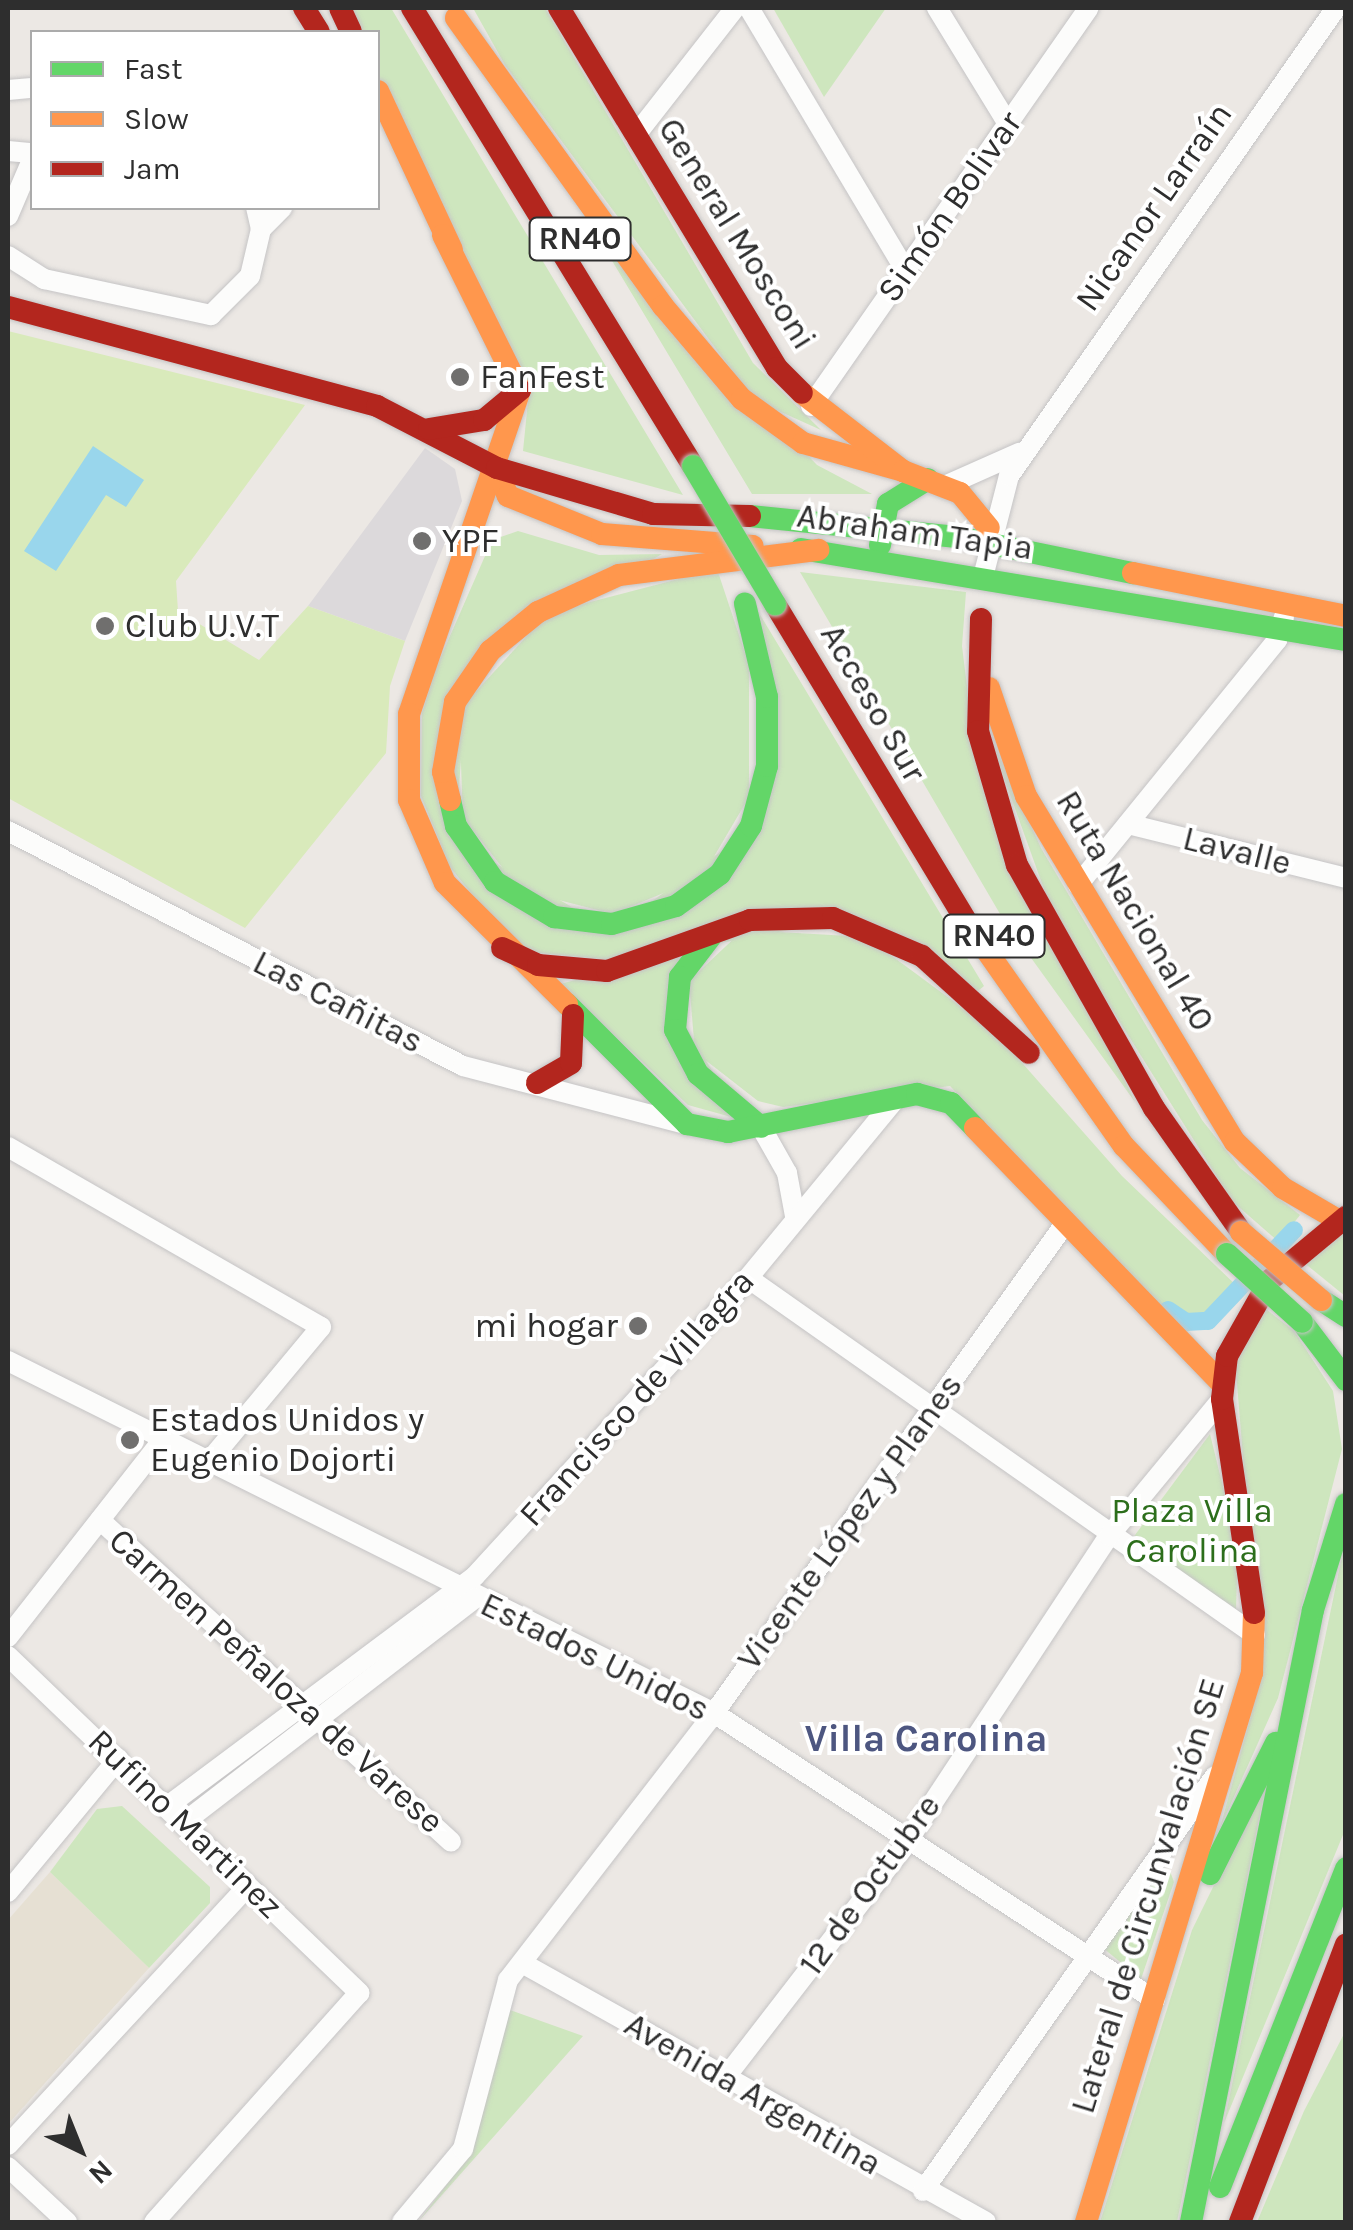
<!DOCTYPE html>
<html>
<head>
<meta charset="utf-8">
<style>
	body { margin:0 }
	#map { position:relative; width:1353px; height:2230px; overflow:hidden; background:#ece8e4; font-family:Karla,sans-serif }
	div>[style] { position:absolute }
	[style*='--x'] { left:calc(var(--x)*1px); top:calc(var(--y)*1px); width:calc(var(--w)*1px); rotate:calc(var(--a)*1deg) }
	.industrial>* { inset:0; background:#dcd9db }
	.education>* { inset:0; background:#e6e0d3 }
	.green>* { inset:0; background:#cee6be }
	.pitch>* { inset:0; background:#d9eabb }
	.water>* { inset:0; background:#99d6ec }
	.canal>* { height:18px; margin:-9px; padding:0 9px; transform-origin:9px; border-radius:9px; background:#99d6ec }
	.roads { filter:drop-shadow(0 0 2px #c5c4c5) drop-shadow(0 0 2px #c5c4c5) }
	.street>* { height:20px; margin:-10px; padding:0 10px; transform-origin:10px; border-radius:10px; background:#fcfcfb }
	.fast>* { height:22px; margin:-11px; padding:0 11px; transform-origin:11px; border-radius:11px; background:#63d668 }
	.slow>* { height:22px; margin:-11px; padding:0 11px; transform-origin:11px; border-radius:11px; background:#ff974d }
	.jam>* { height:22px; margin:-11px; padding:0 11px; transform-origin:11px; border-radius:11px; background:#b3261e }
	.bridges { filter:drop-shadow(0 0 2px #c6c5c4) drop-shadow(0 0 2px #c6c5c4) }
	.fast-bridge>* { height:22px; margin:-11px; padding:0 11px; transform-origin:11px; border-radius:11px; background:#63d668 }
	.slow-bridge>* { height:22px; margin:-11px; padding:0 11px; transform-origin:11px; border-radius:11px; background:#ff974d }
	.dots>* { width:28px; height:28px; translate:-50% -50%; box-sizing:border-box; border:5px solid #fff; border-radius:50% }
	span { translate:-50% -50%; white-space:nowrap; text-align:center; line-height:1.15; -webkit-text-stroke:8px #fff; paint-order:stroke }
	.shield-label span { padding:2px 8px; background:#fff; border:2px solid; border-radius:8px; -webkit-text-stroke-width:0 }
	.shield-label { font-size:32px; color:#2e2e2e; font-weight:700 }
	.street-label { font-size:35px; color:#2e2e2e }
	.poi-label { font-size:35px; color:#2e2e2e }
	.left { translate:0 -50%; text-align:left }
	.right { translate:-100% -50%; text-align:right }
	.park-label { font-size:35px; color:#2c6e1b }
	.neighbourhood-label { font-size:38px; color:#4d5680; font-weight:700 }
	.frame { position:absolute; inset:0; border:10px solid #2e2e2e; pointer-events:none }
	.legend { position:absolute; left:30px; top:30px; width:350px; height:180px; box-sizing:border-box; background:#fff; border:2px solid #ababab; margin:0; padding:12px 18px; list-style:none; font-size:30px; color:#2e2e2e }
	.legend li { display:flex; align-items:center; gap:20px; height:50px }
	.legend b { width:50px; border:2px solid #ababab }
	.north { position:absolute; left:30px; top:2100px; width:100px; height:100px; -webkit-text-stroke:8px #fff; paint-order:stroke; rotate:137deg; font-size:28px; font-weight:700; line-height:40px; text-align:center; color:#2e2e2e }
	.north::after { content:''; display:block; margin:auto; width:35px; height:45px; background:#2e2e2e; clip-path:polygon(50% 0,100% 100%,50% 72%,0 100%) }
</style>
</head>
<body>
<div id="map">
	<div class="industrial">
		<div style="clip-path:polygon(425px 448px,455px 469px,462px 501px,405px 641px,308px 606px)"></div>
	</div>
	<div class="education">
		<div style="clip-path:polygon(50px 1872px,149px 1968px,8px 2124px,8px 1920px)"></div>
	</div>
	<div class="green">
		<div style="clip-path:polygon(346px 8px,391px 8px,683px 495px,523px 451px,528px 401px,378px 80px,378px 32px,357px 32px)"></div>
		<div style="clip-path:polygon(473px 8px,545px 8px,753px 363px,821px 430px,754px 400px,505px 65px)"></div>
		<div style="clip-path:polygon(773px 8px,886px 8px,824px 97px)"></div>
		<div style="clip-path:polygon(593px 229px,817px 465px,872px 494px,752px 494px)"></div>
		<div style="clip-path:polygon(518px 531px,599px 555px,662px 554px,468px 666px,455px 840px,612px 930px,759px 824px,756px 608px,984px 986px,978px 991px,859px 917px,624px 961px,518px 951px,450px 867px,421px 796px,422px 713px,436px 668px,492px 540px)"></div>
		<div style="clip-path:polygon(717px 569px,749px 665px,749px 797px,702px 877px,613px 914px,520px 890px,463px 818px,459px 710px,548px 613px)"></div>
		<div style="clip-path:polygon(800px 572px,966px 592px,962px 646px,977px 768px,1135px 1102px,1003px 919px)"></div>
		<div style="clip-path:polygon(984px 722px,1041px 848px,1202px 1120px,1240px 1168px,1300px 1215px,1279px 1242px,1232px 1201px,1054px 917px)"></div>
		<div style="clip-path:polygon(743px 930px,866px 937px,994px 1031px,1122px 1176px,1239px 1288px,1204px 1320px,1164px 1310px,950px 1086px,783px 1107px,758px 1101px,695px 1052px,689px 981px)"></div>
		<div style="clip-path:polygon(680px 953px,667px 996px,742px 1120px,688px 1105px,560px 984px)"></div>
		<div style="clip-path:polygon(1345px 1230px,1345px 1296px,1302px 1261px)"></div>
		<div style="clip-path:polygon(1262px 1306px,1294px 1331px,1333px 1391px,1342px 1449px,1278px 1698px,1220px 1828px,1261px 1679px,1235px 1359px)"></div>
		<div style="clip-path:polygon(1210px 1434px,1238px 1548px,1236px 1609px,1132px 1539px)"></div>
		<div style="clip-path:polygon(1345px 1542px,1345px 1830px,1224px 2123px)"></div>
		<div style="clip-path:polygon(1268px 1775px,1177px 2222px,1100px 2222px,1192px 1930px)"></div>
		<div style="clip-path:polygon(122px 1806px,210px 1887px,210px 1903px,149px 1968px,50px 1872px,97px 1809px)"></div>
		<div style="clip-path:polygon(1170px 1871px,1174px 1882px,1141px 1979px,1103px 1948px,1158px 1872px)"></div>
		<div style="clip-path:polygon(510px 2010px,583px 2036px,418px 2222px,470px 2154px)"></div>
		<div style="clip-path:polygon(1345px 2032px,1345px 2222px,1257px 2222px,1304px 2111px)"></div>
	</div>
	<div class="pitch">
		<div style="clip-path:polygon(8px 331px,305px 405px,176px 581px,178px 611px,259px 660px,308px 606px,405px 641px,390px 686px,386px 753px,245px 928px,8px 798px)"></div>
	</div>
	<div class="water">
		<div style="clip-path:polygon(93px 446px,144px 480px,126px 507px,106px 495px,56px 571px,24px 551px)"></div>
	</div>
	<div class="canal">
		<div style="--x:1168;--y:1310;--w:22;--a:34"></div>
		<div style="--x:1186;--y:1322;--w:22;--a:-3"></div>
		<div style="--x:1208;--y:1321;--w:125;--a:-46.6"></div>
	</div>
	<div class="roads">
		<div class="street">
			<div style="--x:749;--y:8;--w:306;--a:59.2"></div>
			<div style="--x:937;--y:8;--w:136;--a:58.5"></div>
			<div style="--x:8;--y:90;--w:24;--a:-5"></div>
			<div style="--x:635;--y:136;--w:162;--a:-52"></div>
			<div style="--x:8;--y:151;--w:24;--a:5"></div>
			<div style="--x:8;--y:216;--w:61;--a:-66.8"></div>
			<div style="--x:261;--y:229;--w:30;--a:-45"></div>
			<div style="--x:8;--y:256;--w:43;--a:32.6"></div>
			<div style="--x:44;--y:279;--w:171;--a:12.2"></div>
			<div style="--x:211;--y:315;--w:55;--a:-45"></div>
			<div style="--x:250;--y:276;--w:48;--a:-76.8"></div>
			<div style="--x:261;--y:229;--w:22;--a:-103"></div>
			<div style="--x:811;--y:406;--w:485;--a:-55.1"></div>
			<div style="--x:947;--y:485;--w:79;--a:-24"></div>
			<div style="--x:983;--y:577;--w:104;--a:-75.6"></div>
			<div style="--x:1009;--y:476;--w:571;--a:-55.06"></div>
			<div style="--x:1128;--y:824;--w:225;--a:13.9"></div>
			<div style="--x:8;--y:831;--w:512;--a:27.32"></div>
			<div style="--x:463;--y:1066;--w:230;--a:14.6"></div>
			<div style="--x:1078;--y:885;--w:316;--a:-50.9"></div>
			<div style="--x:1277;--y:640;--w:24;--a:-73"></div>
			<div style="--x:761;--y:1127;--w:53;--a:60.5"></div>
			<div style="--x:787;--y:1173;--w:44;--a:79.5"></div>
			<div style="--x:8;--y:1147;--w:361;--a:29.9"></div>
			<div style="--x:321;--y:1327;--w:178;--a:129.8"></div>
			<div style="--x:748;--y:1278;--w:620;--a:35.15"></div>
			<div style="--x:8;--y:1361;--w:789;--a:26.5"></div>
			<div style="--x:714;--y:1713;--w:526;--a:33.06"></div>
			<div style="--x:100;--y:1520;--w:476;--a:42.5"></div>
			<div style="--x:8;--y:1637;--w:246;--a:-51.9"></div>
			<div style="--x:8;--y:1656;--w:487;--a:43.8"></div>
			<div style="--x:359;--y:1993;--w:307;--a:131.8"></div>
			<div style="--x:169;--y:1805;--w:382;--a:-36.8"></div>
			<div style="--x:475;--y:1576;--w:404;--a:-47.5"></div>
			<div style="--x:748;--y:1278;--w:234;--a:-50.5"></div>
			<div style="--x:187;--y:1820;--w:364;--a:-37.6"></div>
			<div style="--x:8;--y:1892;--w:173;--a:-50.4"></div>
			<div style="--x:522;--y:1963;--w:531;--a:29.17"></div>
			<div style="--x:725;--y:2078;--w:294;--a:-52.3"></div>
			<div style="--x:905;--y:1845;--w:370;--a:-56.6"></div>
			<div style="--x:1109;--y:1536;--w:178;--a:-50.5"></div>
			<div style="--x:8;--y:2145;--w:353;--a:-47.2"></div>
			<div style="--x:8;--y:2167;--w:81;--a:43"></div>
			<div style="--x:923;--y:2191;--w:507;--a:-54.87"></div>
			<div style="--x:402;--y:2222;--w:95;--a:-50.1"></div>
			<div style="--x:463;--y:2149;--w:175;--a:-75.1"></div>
			<div style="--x:508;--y:1980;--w:337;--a:-52.3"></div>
			<div style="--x:714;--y:1713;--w:597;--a:-54.34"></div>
		</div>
		<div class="fast">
			<div style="--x:750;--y:516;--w:208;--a:5.8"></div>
			<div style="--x:957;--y:537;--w:180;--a:11.6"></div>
			<div style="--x:880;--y:545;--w:42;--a:-79"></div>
			<div style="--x:888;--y:504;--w:47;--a:-32"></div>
			<div style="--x:801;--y:549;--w:553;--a:9.48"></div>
			<div style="--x:450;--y:800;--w:27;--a:77"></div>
			<div style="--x:456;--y:826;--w:68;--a:55.1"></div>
			<div style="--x:495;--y:882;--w:69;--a:30.7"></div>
			<div style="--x:554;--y:917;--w:58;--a:6.9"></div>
			<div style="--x:612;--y:924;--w:66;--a:-15.7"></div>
			<div style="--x:676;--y:906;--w:54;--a:-36"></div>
			<div style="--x:720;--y:874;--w:57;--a:-57.1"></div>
			<div style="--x:751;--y:826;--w:62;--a:-75.1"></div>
			<div style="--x:767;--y:766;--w:69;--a:-90"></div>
			<div style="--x:767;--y:697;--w:96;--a:-103.3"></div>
			<div style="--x:712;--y:935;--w:53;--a:127.3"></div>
			<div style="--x:680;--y:977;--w:53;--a:95.4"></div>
			<div style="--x:675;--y:1030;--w:50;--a:62.4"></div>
			<div style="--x:698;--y:1074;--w:82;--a:40.1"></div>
			<div style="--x:567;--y:1004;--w:170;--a:45"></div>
			<div style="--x:687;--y:1124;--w:42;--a:11"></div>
			<div style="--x:728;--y:1132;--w:193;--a:-11.4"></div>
			<div style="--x:917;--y:1094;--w:35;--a:15"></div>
			<div style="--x:951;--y:1103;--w:35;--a:46"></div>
			<div style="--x:1321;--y:1300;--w:30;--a:33"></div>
			<div style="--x:1302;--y:1322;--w:73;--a:52.8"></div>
			<div style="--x:1210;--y:1874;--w:147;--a:-63.3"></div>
			<div style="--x:1220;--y:2187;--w:343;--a:-68.4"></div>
			<div style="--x:1191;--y:2222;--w:624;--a:-78.73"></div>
			<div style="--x:1313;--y:1610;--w:111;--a:-72.7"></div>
		</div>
		<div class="slow">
			<div style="--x:456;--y:18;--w:355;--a:54.3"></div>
			<div style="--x:663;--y:306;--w:122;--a:49.7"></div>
			<div style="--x:742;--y:399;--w:75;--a:35.8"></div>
			<div style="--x:803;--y:443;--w:104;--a:15.6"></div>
			<div style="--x:378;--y:91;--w:175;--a:65"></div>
			<div style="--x:443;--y:235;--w:173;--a:63.6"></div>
			<div style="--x:520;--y:390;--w:342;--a:108.9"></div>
			<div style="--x:409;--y:714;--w:86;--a:90"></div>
			<div style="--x:409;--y:800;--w:90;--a:66.6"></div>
			<div style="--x:445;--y:883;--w:172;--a:44.8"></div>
			<div style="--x:802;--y:393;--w:128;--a:37.7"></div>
			<div style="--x:903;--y:471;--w:61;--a:21.1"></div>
			<div style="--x:960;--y:493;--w:45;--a:50.4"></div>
			<div style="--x:497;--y:468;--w:30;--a:69"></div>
			<div style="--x:508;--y:496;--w:101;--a:22"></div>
			<div style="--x:602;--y:534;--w:151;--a:4.5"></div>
			<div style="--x:1133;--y:573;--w:217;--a:11.4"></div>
			<div style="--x:989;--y:688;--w:114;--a:71.1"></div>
			<div style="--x:1026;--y:796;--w:404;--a:58.9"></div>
			<div style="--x:1235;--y:1142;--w:66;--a:43.8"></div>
			<div style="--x:1283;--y:1188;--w:64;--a:30.2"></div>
			<div style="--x:450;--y:800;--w:29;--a:-104"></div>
			<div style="--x:443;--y:772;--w:71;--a:-80.3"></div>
			<div style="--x:455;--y:702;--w:62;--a:-55.5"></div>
			<div style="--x:490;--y:651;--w:62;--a:-39.1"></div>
			<div style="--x:538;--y:612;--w:89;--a:-24.6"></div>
			<div style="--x:619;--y:575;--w:201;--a:-7.2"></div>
			<div style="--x:972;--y:930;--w:264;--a:54.9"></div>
			<div style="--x:1124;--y:1146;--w:146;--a:46.4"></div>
			<div style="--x:975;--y:1128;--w:356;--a:46"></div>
			<div style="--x:1086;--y:2222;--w:574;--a:-73.18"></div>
			<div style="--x:1252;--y:1673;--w:60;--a:-88.1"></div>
		</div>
		<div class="jam">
			<div style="--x:304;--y:8;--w:28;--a:58"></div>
			<div style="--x:340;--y:8;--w:26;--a:65"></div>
			<div style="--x:412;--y:8;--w:537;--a:58.47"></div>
			<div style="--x:559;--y:8;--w:421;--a:58.8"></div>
			<div style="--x:777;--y:368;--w:35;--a:45"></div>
			<div style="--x:8;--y:307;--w:382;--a:15"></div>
			<div style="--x:377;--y:406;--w:135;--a:27.3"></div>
			<div style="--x:497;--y:468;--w:163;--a:16.4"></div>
			<div style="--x:653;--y:514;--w:97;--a:1.2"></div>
			<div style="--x:429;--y:429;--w:56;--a:-9.3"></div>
			<div style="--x:484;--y:420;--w:47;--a:-39.8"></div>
			<div style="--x:775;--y:604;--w:381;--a:58.9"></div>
			<div style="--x:981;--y:619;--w:112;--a:91.5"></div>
			<div style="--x:978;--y:731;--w:140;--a:73.8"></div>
			<div style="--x:1017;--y:865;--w:279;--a:60.6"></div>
			<div style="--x:1154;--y:1108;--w:151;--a:54.9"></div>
			<div style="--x:502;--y:948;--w:40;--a:25"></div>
			<div style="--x:538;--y:965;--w:69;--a:5"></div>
			<div style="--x:607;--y:971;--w:152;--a:-19.6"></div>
			<div style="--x:750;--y:920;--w:83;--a:-1.4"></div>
			<div style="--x:833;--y:918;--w:97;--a:23.1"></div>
			<div style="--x:922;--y:956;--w:144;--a:42.2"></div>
			<div style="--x:537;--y:1083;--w:39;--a:-30"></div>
			<div style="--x:571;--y:1063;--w:48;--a:-87.6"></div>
			<div style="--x:1254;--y:1613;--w:216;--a:-98.5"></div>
			<div style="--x:1222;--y:1399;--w:43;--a:-83.4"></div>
			<div style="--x:1227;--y:1356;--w:87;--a:-60.5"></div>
			<div style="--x:1270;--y:1280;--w:99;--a:-39.7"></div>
			<div style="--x:1240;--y:2222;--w:297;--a:-69.1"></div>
		</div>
	</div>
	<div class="bridges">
		<div class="fast-bridge">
			<div style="--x:693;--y:466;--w:161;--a:59.3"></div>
			<div style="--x:1227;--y:1254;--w:101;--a:42.2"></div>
		</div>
		<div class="slow-bridge">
			<div style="--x:1241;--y:1232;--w:105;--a:40.4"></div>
		</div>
	</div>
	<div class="dots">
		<div style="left:460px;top:377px;background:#706f6e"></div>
		<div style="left:422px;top:541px;background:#706f6e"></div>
		<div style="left:105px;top:626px;background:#706f6e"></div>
		<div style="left:638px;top:1326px;background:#706f6e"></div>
		<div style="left:130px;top:1440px;background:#706f6e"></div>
	</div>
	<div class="shield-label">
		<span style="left:580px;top:239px">RN40</span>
		<span style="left:994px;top:936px">RN40</span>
	</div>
	<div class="street-label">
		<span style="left:950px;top:207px;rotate:-55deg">Simón Bolivar</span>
		<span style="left:1154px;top:207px;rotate:-55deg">Nicanor Larraín</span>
		<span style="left:737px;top:234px;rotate:58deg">General Mosconi</span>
		<span style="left:915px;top:532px;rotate:8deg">Abraham Tapia</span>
		<span style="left:873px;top:703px;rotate:60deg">Acceso Sur</span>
		<span style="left:1237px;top:851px;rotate:14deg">Lavalle</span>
		<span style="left:1135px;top:911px;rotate:59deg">Ruta Nacional 40</span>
		<span style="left:338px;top:1002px;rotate:27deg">Las Cañitas</span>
		<span style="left:637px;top:1398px;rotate:-48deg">Francisco de Villagra</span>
		<span style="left:850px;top:1522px;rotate:-54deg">Vicente López y Planes</span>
		<span style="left:595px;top:1657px;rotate:26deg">Estados Unidos</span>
		<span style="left:276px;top:1681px;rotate:42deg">Carmen Peñaloza de Varese</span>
		<span style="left:185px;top:1824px;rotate:44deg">Rufino Martinez</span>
		<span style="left:870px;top:1885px;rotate:-54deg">12 de Octubre</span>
		<span style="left:1148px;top:1896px;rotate:-73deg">Lateral de Circunvalación SE</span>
		<span style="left:753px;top:2094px;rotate:30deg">Avenida Argentina</span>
	</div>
	<div class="poi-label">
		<span class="left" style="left:480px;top:377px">FanFest</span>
		<span class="left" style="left:442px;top:541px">YPF</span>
		<span class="left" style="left:125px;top:626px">Club U.V.T</span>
		<span class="right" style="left:618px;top:1326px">mi hogar</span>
		<span class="left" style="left:150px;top:1440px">Estados Unidos y<br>Eugenio Dojorti</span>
	</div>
	<div class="park-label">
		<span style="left:1192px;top:1531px">Plaza Villa<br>Carolina</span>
	</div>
	<div class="neighbourhood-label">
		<span style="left:926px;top:1739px">Villa Carolina</span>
	</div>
	<div class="frame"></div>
	<ul class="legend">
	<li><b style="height:12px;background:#63d668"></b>Fast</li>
	<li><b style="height:12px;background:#ff974d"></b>Slow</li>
	<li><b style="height:12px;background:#b3261e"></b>Jam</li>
	</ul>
	<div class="north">N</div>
</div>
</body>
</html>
